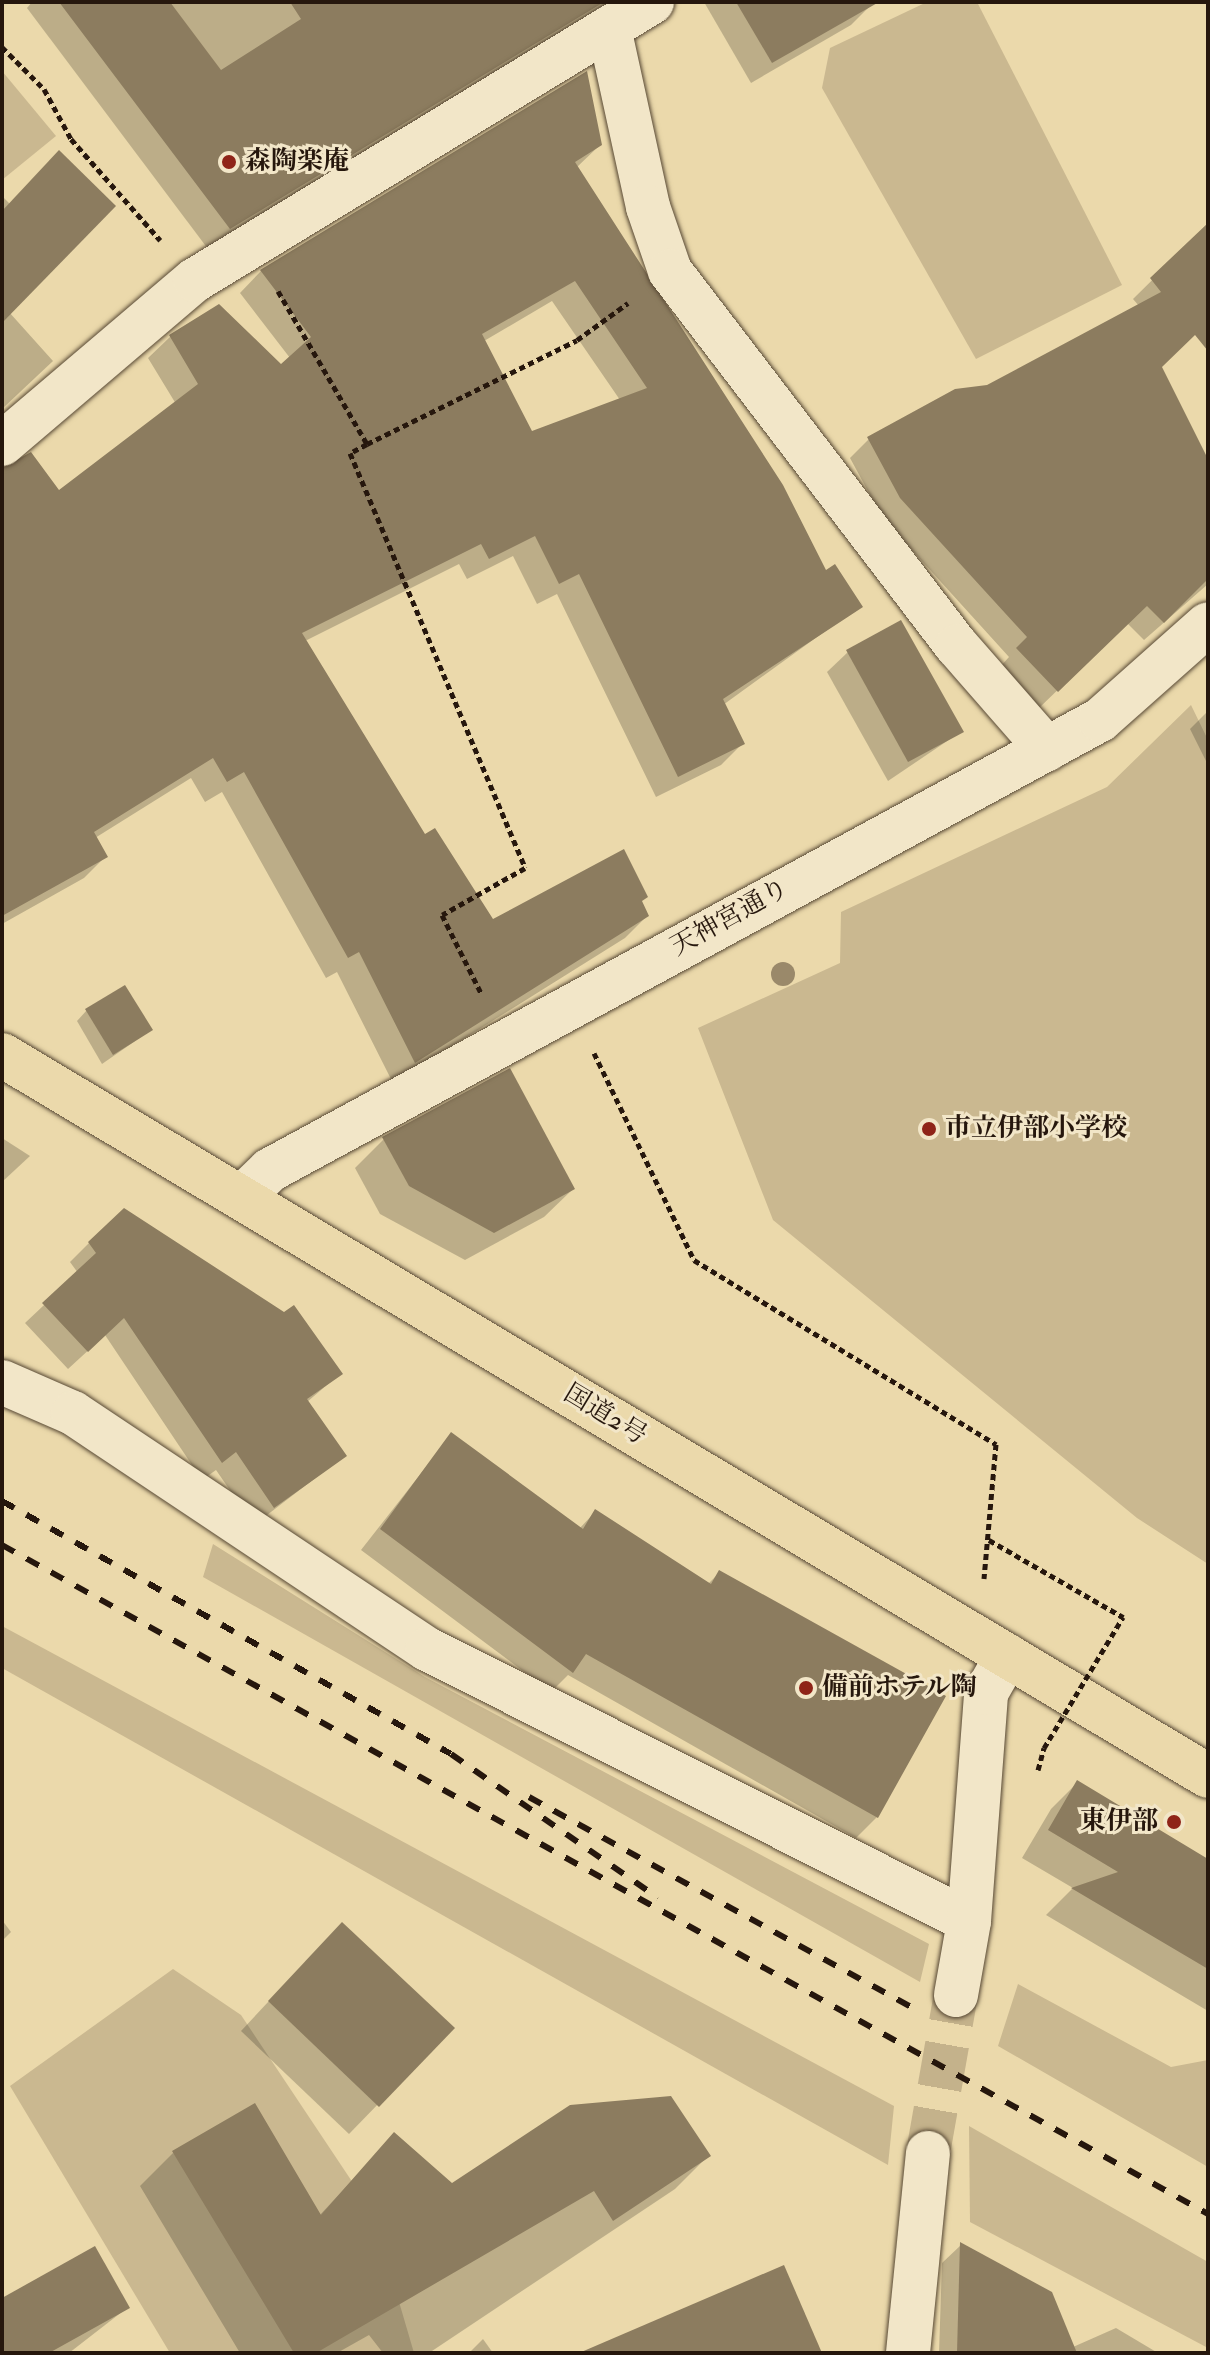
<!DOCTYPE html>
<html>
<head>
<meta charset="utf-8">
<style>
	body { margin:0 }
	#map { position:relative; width:1210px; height:2355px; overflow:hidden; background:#ebd9ab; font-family:"IM FELL Double Pica","Noto Serif JP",serif }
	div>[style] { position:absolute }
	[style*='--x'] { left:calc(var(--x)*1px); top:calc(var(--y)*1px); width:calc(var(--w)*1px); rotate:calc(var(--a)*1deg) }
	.green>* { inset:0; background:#cab890 }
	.shadow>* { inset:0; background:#0003 }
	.building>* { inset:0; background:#8c7c5f }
	.minor-tunnel>* { height:44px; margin-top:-22px; transform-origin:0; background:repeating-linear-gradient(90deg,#c4b28b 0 44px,transparent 0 66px) }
	.path>* { height:5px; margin-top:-2.5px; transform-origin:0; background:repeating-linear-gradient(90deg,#26170d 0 6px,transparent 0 10px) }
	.roads { filter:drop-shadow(0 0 2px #574834) drop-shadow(0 0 2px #574834) }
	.minor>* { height:44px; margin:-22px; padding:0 22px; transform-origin:22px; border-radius:22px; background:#f2e6c8 }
	.highway>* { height:44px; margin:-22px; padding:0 22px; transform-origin:22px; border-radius:22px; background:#ebd9ab }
	.rail>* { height:6px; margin-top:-3px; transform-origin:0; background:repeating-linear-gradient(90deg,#26170d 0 14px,transparent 0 28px) }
	.path-bridge>* { height:5px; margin-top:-2.5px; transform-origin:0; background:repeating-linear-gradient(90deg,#26170d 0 6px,transparent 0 10px) }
	.trees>* { width:24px; height:24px; margin:-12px; border-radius:50%; background:#9a896a }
	.dots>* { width:22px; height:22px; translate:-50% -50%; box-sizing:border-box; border:4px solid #f2e6c8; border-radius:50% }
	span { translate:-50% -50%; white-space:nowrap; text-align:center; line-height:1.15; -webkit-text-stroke:6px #f2e6c8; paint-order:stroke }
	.poi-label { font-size:26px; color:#26170d; font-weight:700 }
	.left { translate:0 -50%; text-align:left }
	.right { translate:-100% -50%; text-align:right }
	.street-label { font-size:26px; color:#26170d }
	.frame { position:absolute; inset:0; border:4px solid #26170d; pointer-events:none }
</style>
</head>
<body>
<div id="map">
	<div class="green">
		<div style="clip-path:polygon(927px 2px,977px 2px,1122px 285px,976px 359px,822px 88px,830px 48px)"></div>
		<div style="clip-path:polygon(2px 71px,56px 136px,2px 180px)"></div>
		<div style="clip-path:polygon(1191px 705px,1208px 740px,1208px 1564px,1137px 1518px,773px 1220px,698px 1028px,840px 963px,841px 912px,1107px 787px)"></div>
		<div style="clip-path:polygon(213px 1544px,425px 1677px,929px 1944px,920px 1982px,203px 1577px)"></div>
		<div style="clip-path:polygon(2px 1626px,894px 2106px,888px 2165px,2px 1668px)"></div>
		<div style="clip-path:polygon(173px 1969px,241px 2015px,373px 2213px,414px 2353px,170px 2353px,10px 2086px)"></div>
		<div style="clip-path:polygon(1018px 1984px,1171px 2067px,1208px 2060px,1208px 2167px,998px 2046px)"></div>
		<div style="clip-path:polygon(969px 2126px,1208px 2262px,1208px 2348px,970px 2222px)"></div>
	</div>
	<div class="shadow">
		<div style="clip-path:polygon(32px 2px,616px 2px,208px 249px,27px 8px)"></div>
		<div style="clip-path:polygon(704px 2px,871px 2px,872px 4px,851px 25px,751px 83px)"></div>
		<div style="clip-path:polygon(evenodd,600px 145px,576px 168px,825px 573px,860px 606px,723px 705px,743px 743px,721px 765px,656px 797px,557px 594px,537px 604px,513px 556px,467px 579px,459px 564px,305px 641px,424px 837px,492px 921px,640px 902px,647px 916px,625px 938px,393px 1083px,337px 972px,326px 978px,222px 792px,205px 802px,191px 778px,95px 838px,105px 857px,84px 878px,2px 924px,2px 491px,62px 547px,176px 404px,148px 358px,170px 337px,219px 307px,281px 366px,290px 358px,240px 293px,261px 271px,600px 145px,552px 301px,620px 400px,531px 433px,484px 341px,552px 301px)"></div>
		<div style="clip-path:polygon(4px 198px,10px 204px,9px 312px,53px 361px,2px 409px)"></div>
		<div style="clip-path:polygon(1207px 226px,1208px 321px,1160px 368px,1208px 464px,1208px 584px,1144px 640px,1127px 623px,1038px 709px,999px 668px,1009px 657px,882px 517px,850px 458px,869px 439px,987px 387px,1139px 306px,1133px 299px)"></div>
		<div style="clip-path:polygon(848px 652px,962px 731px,888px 781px,827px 672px)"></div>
		<div style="clip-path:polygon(1208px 711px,1208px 765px,1190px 729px)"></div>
		<div style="clip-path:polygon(87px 1010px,151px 1030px,102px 1064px,77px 1021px)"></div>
		<div style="clip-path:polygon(2px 1138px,30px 1156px,2px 1182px)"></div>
		<div style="clip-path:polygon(384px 1139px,573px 1189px,544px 1217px,465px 1260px,380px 1214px,355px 1168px)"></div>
		<div style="clip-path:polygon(89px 1243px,341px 1373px,307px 1402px,344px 1456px,254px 1525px,216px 1470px,202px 1480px,105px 1335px,68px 1369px,25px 1323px,78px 1273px,70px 1262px)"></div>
		<div style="clip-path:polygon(451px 1435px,579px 1529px,595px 1512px,708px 1584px,720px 1572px,877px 1817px,856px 1838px,568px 1675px,551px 1692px,361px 1550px)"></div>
		<div style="clip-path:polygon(1078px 1782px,1208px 1861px,1208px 2011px,1046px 1915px,1073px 1888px,1022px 1858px,1051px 1809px)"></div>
		<div style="clip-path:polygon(2px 1920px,11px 1932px,2px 1941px)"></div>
		<div style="clip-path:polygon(314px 1953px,452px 2028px,349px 2134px,241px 2031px)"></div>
		<div style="clip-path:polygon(394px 2135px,452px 2185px,708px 2156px,675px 2189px,429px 2353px,383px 2353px,369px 2335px,337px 2353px,240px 2353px,140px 2186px,173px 2153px,319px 2216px)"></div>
		<div style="clip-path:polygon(961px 2245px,1073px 2347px,1116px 2328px,1158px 2353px,939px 2353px,942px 2263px)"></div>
		<div style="clip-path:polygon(2px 2300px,127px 2308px,69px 2353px,2px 2353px)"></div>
		<div style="clip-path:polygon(483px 2339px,493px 2353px,469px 2353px)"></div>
	</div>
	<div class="building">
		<div style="clip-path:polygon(59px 2px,170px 2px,221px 70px,301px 19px,290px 2px,604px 2px,230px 229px)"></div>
		<div style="clip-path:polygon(736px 2px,879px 2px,772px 63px)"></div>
		<div style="clip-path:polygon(evenodd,587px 71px,602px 145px,575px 162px,783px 485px,826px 570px,835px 564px,863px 607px,723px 699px,745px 744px,678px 777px,579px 574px,559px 584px,535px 536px,489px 559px,481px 544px,302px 633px,425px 834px,435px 828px,493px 919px,624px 849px,648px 897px,642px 901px,649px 916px,415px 1063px,359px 952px,348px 958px,244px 772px,227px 782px,213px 758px,94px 832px,108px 857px,2px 916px,2px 468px,31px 452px,59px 490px,198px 384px,169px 335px,219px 304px,281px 364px,311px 337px,260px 270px,587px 71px,575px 281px,647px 388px,532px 431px,482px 334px,575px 281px)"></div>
		<div style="clip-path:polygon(59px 150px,116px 206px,2px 323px,2px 211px)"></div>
		<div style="clip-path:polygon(1208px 223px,1208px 351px,1195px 335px,1162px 367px,1208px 459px,1208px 579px,1164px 623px,1147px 606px,1058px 692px,1016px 648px,1027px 637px,900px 498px,867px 437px,955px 389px,987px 385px,1161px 292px,1150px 278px)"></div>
		<div style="clip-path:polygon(901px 620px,964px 732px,908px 762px,846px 650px)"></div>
		<div style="clip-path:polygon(125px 985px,153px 1030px,113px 1055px,85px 1009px)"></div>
		<div style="clip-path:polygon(510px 1068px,575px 1189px,494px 1233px,409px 1186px,382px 1137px)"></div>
		<div style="clip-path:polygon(124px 1208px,284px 1312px,294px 1305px,343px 1374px,307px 1399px,347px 1456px,274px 1508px,236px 1452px,222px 1463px,124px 1318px,88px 1352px,42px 1303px,96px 1253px,88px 1242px)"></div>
		<div style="clip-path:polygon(451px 1432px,583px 1529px,595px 1509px,711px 1584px,719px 1570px,946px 1696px,878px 1818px,586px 1654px,573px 1673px,380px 1529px)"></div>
		<div style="clip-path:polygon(1077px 1780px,1208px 1859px,1208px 1969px,1071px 1888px,1118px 1872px,1048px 1830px)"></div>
		<div style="clip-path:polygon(342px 1922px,455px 2028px,379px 2107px,268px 2001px)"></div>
		<div style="clip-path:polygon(671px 2096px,711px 2156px,613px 2221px,594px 2191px,316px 2353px,294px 2353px,172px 2151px,255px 2103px,321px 2215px,394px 2132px,452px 2183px,570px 2105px)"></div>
		<div style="clip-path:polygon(960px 2242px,1052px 2292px,1077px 2353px,957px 2353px)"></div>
		<div style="clip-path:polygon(95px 2246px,130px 2308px,49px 2353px,2px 2353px,2px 2298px)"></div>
		<div style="clip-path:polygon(784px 2265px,822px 2353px,579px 2353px)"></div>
	</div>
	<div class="minor-tunnel">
		<div style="--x:928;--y:2153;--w:160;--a:-80"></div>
	</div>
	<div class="path">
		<div style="--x:2;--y:47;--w:59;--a:45"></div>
		<div style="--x:44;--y:89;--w:57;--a:61.6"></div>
		<div style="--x:71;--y:139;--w:135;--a:48.6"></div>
		<div style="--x:278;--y:291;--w:177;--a:59.8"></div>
		<div style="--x:367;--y:444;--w:234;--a:-26.3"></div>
		<div style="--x:577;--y:340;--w:63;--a:-36"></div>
		<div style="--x:367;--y:444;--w:19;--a:152"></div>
		<div style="--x:350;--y:453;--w:450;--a:67.1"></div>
		<div style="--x:525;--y:868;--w:95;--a:150.5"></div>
		<div style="--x:442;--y:915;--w:89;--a:63.4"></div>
		<div style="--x:594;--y:1053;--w:230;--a:64.2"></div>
		<div style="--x:694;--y:1260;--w:354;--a:31.4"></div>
		<div style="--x:996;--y:1444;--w:135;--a:95.1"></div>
		<div style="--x:989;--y:1540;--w:155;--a:29.9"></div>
		<div style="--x:1038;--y:1770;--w:23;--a:-75"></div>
	</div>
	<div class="roads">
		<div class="minor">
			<div style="--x:609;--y:28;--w:183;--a:77.7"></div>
			<div style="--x:648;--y:207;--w:68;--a:71"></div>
			<div style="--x:670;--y:271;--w:472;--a:52.6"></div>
			<div style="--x:957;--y:646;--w:137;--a:48.9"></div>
			<div style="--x:2;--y:444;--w:253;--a:-40.4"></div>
			<div style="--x:195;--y:280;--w:535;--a:-31.31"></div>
			<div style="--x:242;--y:1197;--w:39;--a:-44"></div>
			<div style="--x:270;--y:1170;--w:944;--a:-28.47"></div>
			<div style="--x:1100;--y:720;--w:144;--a:-41.6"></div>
			<div style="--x:2;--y:1382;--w:77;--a:23.6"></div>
			<div style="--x:73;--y:1413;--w:425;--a:33.7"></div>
			<div style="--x:427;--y:1649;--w:606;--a:26.65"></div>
			<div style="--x:956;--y:1995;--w:75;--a:-80"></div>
			<div style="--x:969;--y:1921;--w:229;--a:-85.7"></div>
			<div style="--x:986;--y:1693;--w:43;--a:-60.4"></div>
			<div style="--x:908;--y:2353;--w:201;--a:-84.3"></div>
		</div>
		<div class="highway">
			<div style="--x:2;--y:1055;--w:1405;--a:30.87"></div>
		</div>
	</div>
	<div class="rail">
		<div style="--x:2;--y:1501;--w:515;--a:29.4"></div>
		<div style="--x:451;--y:1754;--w:252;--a:34.8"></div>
		<div style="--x:2;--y:1545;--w:1379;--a:29.02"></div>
		<div style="--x:529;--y:1797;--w:440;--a:28.8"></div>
	</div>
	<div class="path-bridge">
		<div style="--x:1044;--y:1748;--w:153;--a:-58.9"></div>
	</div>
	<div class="trees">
		<div style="left:783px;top:974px"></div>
	</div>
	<div class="dots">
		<div style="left:229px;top:162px;background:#8f2418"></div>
		<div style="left:929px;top:1129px;background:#8f2418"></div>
		<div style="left:806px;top:1688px;background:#8f2418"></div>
		<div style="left:1174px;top:1822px;background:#8f2418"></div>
	</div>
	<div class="poi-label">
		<span class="left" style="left:245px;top:162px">森陶楽庵</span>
		<span class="left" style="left:945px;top:1129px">市立伊部小学校</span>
		<span class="left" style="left:822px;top:1688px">備前ホテル陶</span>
		<span class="right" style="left:1158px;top:1822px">東伊部</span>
	</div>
	<div class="street-label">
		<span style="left:730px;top:918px;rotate:-29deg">天神宮通り</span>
		<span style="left:605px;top:1415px;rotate:31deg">国道2号</span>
	</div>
	<div class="frame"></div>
</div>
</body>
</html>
